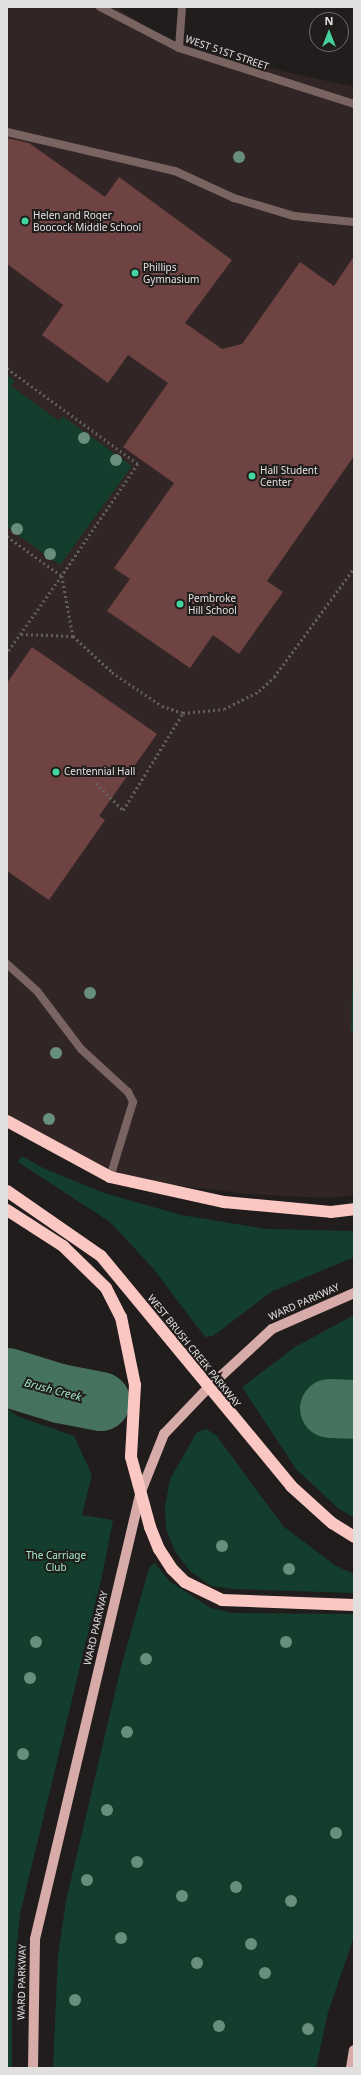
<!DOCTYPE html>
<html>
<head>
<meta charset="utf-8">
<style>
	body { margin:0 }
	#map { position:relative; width:361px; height:2075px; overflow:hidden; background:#221d1d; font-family:"Noto Sans",sans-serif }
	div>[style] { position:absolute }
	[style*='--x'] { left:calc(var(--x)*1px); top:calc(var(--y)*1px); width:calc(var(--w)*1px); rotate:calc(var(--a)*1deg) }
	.built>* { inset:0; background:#312625 }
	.green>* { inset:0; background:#133d2c }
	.river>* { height:59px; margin:-29.5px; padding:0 29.5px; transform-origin:29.5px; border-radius:29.5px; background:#45735f }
	.building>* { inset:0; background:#6e4341 }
	.path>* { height:2.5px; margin-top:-1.25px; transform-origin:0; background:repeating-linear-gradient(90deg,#635f5f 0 2px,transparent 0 5px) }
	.lane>* { height:8px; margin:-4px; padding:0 4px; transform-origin:4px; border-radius:4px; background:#796462 }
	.street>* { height:8px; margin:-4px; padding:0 4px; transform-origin:4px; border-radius:4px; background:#796462 }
	.primary>* { height:10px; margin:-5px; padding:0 5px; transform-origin:5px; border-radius:5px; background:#d6aba8 }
	.highway>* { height:12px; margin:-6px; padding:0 6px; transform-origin:6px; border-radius:6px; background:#fbc7c3 }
	.trees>* { width:12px; height:12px; margin:-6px; border-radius:50%; background:#688f7d }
	.dots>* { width:11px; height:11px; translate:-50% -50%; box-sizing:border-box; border:2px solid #221d1d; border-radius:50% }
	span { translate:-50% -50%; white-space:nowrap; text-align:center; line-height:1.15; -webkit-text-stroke:4px #221d1d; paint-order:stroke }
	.street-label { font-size:10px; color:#e2dfdf }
	.poi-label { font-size:10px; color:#e2dfdf }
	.left { translate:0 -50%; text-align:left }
	.park-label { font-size:10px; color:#a1edcb }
	.water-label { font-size:11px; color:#9be7c5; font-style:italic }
	.frame { position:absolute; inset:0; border:8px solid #e2dfdf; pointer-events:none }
	.north { position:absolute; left:309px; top:12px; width:40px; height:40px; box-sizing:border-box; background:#221d1d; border:1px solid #6f6b6b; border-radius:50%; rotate:0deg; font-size:11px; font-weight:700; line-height:16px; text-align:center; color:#e2dfdf }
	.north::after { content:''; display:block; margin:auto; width:14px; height:18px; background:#44d49f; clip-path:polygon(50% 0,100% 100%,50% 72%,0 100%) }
</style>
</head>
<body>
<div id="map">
	<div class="built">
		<div style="clip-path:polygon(7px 7px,116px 7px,179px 48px,354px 87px,354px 1195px,328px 1198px,248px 1194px,110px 1177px,7px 1121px)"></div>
	</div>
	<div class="green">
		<div style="clip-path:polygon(7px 375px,15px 381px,11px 386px,59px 421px,62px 416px,132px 466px,60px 565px,7px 527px)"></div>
		<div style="clip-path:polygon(354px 925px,354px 1031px,351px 1032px)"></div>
		<div style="clip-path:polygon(22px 1156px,43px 1168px,104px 1193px,181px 1215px,267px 1229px,354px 1231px,354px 1257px,271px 1292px,213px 1336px,205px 1337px,152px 1267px,110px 1222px,18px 1162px)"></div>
		<div style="clip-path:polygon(354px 1315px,354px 1518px,339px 1509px,296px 1469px,242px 1387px,295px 1347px)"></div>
		<div style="clip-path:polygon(7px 1408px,17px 1416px,74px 1436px,92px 1475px,82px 1515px,113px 1520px,102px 1576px,20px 1914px,12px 1999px,12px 2068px,7px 2068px)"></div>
		<div style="clip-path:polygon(206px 1429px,216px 1435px,283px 1526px,336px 1566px,354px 1574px,354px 1593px,233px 1589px,211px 1586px,190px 1571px,176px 1553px,166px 1529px,165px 1507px,170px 1479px,197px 1432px)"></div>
		<div style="clip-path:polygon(155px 1563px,169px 1581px,211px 1608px,233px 1613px,354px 1614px,354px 1937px,328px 2012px,316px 2068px,53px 2068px,58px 1955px,66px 1901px,120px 1671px,149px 1568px)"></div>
	</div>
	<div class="river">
		<div style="--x:7;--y:1377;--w:54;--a:17.1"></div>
		<div style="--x:59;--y:1393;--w:42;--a:11"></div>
		<div style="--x:329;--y:1408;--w:25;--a:2"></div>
	</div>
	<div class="building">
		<div style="clip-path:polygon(7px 138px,29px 143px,105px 197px,119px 177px,232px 260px,185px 323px,222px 349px,242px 344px,300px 262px,334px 286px,354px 256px,354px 456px,267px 581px,283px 592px,239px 654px,213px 635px,190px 668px,107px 611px,130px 579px,114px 568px,174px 483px,123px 447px,168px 383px,128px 355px,108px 383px,42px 335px,63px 305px,7px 264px)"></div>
		<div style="clip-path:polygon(32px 647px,157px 734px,99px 816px,105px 820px,49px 900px,7px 871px,7px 683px)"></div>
	</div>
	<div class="path">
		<div style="--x:7;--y:368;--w:162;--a:36.2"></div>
		<div style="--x:138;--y:464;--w:135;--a:124.2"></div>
		<div style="--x:62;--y:576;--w:61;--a:79.6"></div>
		<div style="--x:73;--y:636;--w:53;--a:42.7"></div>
		<div style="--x:112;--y:672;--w:60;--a:34.2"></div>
		<div style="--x:162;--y:706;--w:22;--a:18"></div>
		<div style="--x:183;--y:713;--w:41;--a:-5.6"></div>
		<div style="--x:224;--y:709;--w:39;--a:-27"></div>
		<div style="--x:259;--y:691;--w:21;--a:-43"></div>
		<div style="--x:274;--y:677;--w:135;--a:-53.7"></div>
		<div style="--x:7;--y:536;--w:68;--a:36"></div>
		<div style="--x:62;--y:576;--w:95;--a:125.5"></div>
		<div style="--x:21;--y:634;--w:52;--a:2.2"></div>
		<div style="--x:96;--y:783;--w:38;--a:45"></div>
		<div style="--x:123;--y:810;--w:114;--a:-58.3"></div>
	</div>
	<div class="lane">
		<div style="--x:7;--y:132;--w:172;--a:13.1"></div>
		<div style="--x:175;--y:171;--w:65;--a:24.6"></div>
		<div style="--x:234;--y:198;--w:63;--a:16.7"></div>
		<div style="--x:294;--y:216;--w:60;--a:5.7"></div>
		<div style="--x:7;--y:964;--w:40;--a:42"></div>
		<div style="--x:37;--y:991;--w:73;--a:52.8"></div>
		<div style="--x:81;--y:1049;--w:64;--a:42.5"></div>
		<div style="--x:128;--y:1092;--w:11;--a:63"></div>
		<div style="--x:133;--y:1102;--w:78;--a:107"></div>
	</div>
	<div class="street">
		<div style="--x:100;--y:7;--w:89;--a:27.4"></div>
		<div style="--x:179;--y:48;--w:184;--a:17.7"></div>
		<div style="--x:179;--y:48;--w:41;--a:-85.8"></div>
	</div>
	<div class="primary">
		<div style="--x:33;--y:2068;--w:129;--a:-89.1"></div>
		<div style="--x:35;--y:1939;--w:457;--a:-76.7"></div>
		<div style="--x:140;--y:1494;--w:65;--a:-68.2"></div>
		<div style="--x:164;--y:1434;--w:64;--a:-46.3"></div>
		<div style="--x:208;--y:1388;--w:87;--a:-42.7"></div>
		<div style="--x:272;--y:1329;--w:90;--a:-23.7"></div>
		<div style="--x:351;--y:2068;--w:18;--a:-81"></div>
	</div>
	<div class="highway">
		<div style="--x:7;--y:1121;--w:117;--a:28.5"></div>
		<div style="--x:110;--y:1177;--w:117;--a:12.4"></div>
		<div style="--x:224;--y:1202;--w:107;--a:5.3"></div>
		<div style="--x:331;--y:1212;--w:23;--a:-7"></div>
		<div style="--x:7;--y:1191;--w:114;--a:34.7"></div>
		<div style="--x:101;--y:1256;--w:298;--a:50.4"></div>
		<div style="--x:291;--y:1486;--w:55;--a:42.1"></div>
		<div style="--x:332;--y:1523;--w:26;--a:32"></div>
		<div style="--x:7;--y:1210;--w:67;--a:32.7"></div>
		<div style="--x:63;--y:1246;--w:60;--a:44.3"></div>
		<div style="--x:106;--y:1288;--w:33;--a:63"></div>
		<div style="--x:121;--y:1317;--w:69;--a:78.4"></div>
		<div style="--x:135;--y:1385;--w:72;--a:93.2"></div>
		<div style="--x:131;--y:1457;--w:73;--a:74.8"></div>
		<div style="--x:150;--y:1527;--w:24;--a:68"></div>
		<div style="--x:159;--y:1549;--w:24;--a:57"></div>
		<div style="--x:172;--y:1569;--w:18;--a:45"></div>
		<div style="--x:185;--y:1582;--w:41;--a:25.9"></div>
		<div style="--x:222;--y:1600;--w:132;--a:2.2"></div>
	</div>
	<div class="trees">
		<div style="left:239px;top:157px"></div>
		<div style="left:84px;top:438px"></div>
		<div style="left:116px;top:460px"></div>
		<div style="left:17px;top:529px"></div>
		<div style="left:50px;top:554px"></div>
		<div style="left:90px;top:993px"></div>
		<div style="left:56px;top:1053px"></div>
		<div style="left:49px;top:1119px"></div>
		<div style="left:222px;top:1546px"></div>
		<div style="left:289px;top:1569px"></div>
		<div style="left:36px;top:1642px"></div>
		<div style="left:286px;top:1642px"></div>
		<div style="left:146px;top:1659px"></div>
		<div style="left:30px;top:1678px"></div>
		<div style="left:127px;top:1732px"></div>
		<div style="left:23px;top:1754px"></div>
		<div style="left:107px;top:1810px"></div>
		<div style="left:336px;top:1833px"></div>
		<div style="left:137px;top:1862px"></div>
		<div style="left:87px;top:1880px"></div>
		<div style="left:236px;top:1887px"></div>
		<div style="left:182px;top:1896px"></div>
		<div style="left:291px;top:1901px"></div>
		<div style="left:121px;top:1938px"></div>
		<div style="left:251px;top:1944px"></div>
		<div style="left:197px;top:1963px"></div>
		<div style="left:265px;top:1973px"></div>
		<div style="left:75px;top:2000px"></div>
		<div style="left:219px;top:2026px"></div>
		<div style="left:308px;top:2029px"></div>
	</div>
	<div class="dots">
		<div style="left:25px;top:221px;background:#44d49f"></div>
		<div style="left:135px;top:273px;background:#44d49f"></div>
		<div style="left:252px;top:476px;background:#44d49f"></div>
		<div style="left:180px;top:604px;background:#44d49f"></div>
		<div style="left:56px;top:772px;background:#44d49f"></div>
	</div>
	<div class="street-label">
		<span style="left:227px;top:53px;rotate:19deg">WEST 51ST STREET</span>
		<span style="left:304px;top:1302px;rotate:-24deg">WARD PARKWAY</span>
		<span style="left:194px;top:1351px;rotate:51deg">WEST BRUSH CREEK PARKWAY</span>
		<span style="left:96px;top:1628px;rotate:-77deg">WARD PARKWAY</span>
		<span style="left:22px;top:1982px;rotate:-89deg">WARD PARKWAY</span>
	</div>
	<div class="poi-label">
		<span class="left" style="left:33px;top:221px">Helen and Roger<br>Boocock Middle School</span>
		<span class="left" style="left:143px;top:273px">Phillips<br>Gymnasium</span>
		<span class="left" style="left:260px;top:476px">Hall Student<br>Center</span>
		<span class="left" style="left:188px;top:604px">Pembroke<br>Hill School</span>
		<span class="left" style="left:64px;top:772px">Centennial Hall</span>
	</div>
	<div class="park-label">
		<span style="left:56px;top:1561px">The Carriage<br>Club</span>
	</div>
	<div class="water-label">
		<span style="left:53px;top:1390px;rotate:15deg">Brush Creek</span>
	</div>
	<div class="frame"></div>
	<div class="north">N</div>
</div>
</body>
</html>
